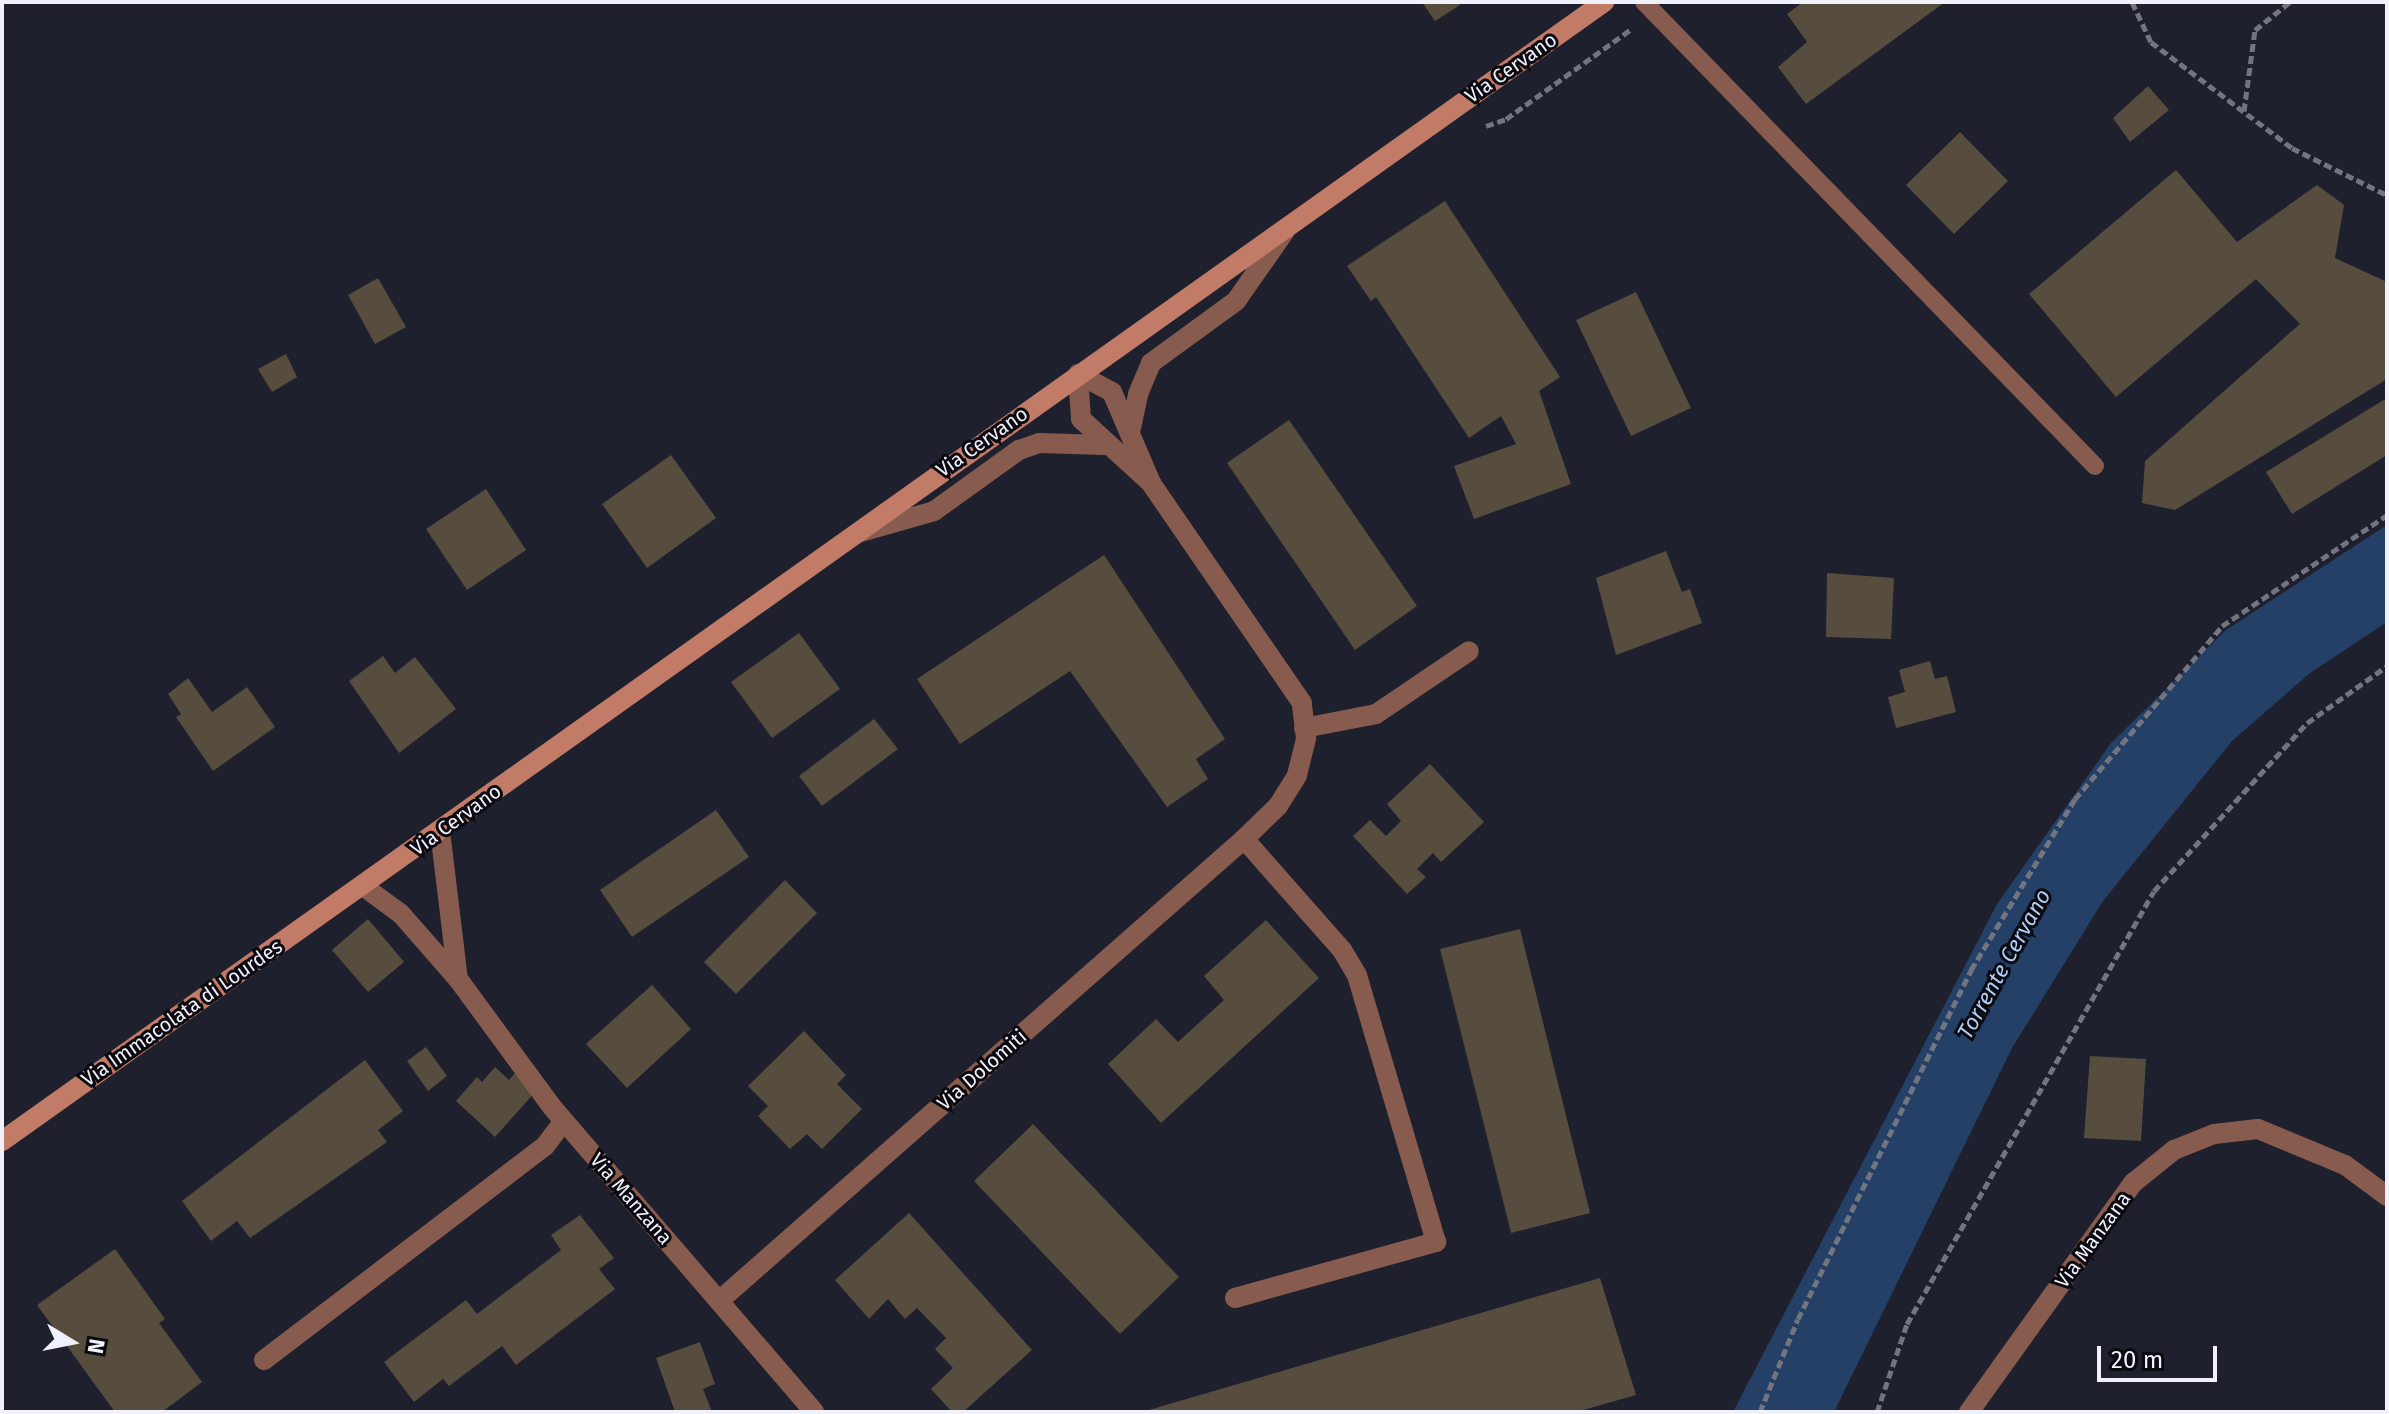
<!DOCTYPE html>
<html>
<head>
<meta charset="utf-8">
<style>
	body { margin:0 }
	#map { position:relative; width:2389px; height:1414px; overflow:hidden; background:#1e202d; font-family:"Fira Sans",sans-serif }
	div>[style] { position:absolute }
	[style*='--x'] { left:calc(var(--x)*1px); top:calc(var(--y)*1px); width:calc(var(--w)*1px); rotate:calc(var(--a)*1deg) }
	.water>* { inset:0; background:#244067 }
	.building>* { inset:0; background:#564d3f }
	.path>* { height:5px; margin-top:-2.5px; transform-origin:0; background:repeating-linear-gradient(90deg,#727480 0 8px,transparent 0 12px) }
	.service>* { height:18px; margin:-9px; padding:0 9px; transform-origin:9px; border-radius:9px; background:#875b4e }
	.minor>* { height:20px; margin:-10px; padding:0 10px; transform-origin:10px; border-radius:10px; background:#875b4e }
	.secondary>* { height:20px; margin:-10px; padding:0 10px; transform-origin:10px; border-radius:10px; background:#c17b66 }
	span { translate:-50% -50%; white-space:nowrap; text-align:center; line-height:1.15; -webkit-text-stroke:6px #0a0a10; paint-order:stroke }
	.street-label { font-size:20px; color:#f0f1fb }
	.water-label { font-size:22px; color:#b0ccf4; font-style:italic }
	.frame { position:absolute; inset:0; border:4px solid #f0f1fb; pointer-events:none }
	.north { position:absolute; left:32px; top:1302px; width:80px; height:80px; -webkit-text-stroke:6px #0a0a10; paint-order:stroke; rotate:100deg; font-size:22px; font-weight:700; line-height:32px; text-align:center; color:#f0f1fb }
	.north::after { content:''; display:block; margin:auto; width:28px; height:36px; background:#f0f1fb; clip-path:polygon(50% 0,100% 100%,50% 72%,0 100%) }
	.scale { position:absolute; left:2097px; top:1346px; width:120px; height:36px; box-sizing:border-box; border:4px solid #f0f1fb; border-top:0; padding-left:10px; font-size:24px; line-height:28px; white-space:nowrap; color:#f0f1fb; -webkit-text-stroke:6px #0a0a10; paint-order:stroke }
</style>
</head>
<body>
<div id="map">
	<div class="water">
		<div style="clip-path:polygon(2387px 525px,2387px 622px,2310px 673px,2232px 741px,2103px 901px,2012px 1048px,1834px 1412px,1733px 1412px,1997px 904px,2111px 743px,2226px 630px)"></div>
	</div>
	<div class="building">
		<div style="clip-path:polygon(1422px 2px,1458px 2px,1460px 5px,1435px 21px)"></div>
		<div style="clip-path:polygon(1803px 2px,1945px 2px,1806px 104px,1778px 67px,1807px 42px,1787px 14px)"></div>
		<div style="clip-path:polygon(2148px 86px,2169px 110px,2130px 142px,2113px 118px)"></div>
		<div style="clip-path:polygon(1960px 132px,2008px 181px,1954px 234px,1906px 185px)"></div>
		<div style="clip-path:polygon(2176px 170px,2237px 242px,2317px 185px,2344px 205px,2335px 258px,2387px 282px,2387px 379px,2175px 510px,2142px 503px,2145px 461px,2300px 324px,2256px 279px,2116px 397px,2029px 294px)"></div>
		<div style="clip-path:polygon(1445px 201px,1560px 377px,1539px 391px,1571px 484px,1474px 519px,1454px 466px,1516px 444px,1501px 416px,1469px 438px,1376px 297px,1371px 301px,1347px 266px)"></div>
		<div style="clip-path:polygon(378px 278px,406px 327px,375px 344px,348px 295px)"></div>
		<div style="clip-path:polygon(1636px 292px,1691px 408px,1631px 436px,1576px 320px)"></div>
		<div style="clip-path:polygon(286px 354px,297px 377px,272px 392px,258px 369px)"></div>
		<div style="clip-path:polygon(2387px 398px,2387px 455px,2292px 514px,2266px 472px)"></div>
		<div style="clip-path:polygon(1289px 420px,1417px 606px,1355px 650px,1227px 463px)"></div>
		<div style="clip-path:polygon(671px 455px,716px 518px,647px 568px,602px 504px)"></div>
		<div style="clip-path:polygon(486px 489px,526px 550px,467px 590px,426px 529px)"></div>
		<div style="clip-path:polygon(1666px 551px,1682px 592px,1690px 589px,1702px 623px,1616px 655px,1596px 578px)"></div>
		<div style="clip-path:polygon(1104px 555px,1225px 739px,1196px 759px,1208px 779px,1167px 807px,1070px 671px,960px 744px,917px 679px)"></div>
		<div style="clip-path:polygon(1827px 573px,1894px 578px,1891px 639px,1826px 637px)"></div>
		<div style="clip-path:polygon(799px 633px,840px 689px,772px 738px,731px 682px)"></div>
		<div style="clip-path:polygon(383px 656px,395px 673px,415px 657px,456px 709px,399px 753px,349px 681px)"></div>
		<div style="clip-path:polygon(1930px 661px,1935px 679px,1947px 676px,1956px 712px,1896px 728px,1888px 697px,1905px 692px,1899px 670px)"></div>
		<div style="clip-path:polygon(188px 678px,212px 712px,247px 687px,275px 727px,213px 771px,176px 717px,181px 714px,168px 694px)"></div>
		<div style="clip-path:polygon(874px 719px,898px 749px,822px 806px,799px 776px)"></div>
		<div style="clip-path:polygon(1430px 764px,1484px 822px,1441px 862px,1433px 853px,1417px 869px,1426px 877px,1407px 894px,1353px 836px,1370px 820px,1386px 836px,1401px 821px,1387px 804px)"></div>
		<div style="clip-path:polygon(716px 810px,749px 857px,632px 937px,600px 890px)"></div>
		<div style="clip-path:polygon(785px 880px,817px 913px,736px 994px,704px 962px)"></div>
		<div style="clip-path:polygon(368px 919px,404px 962px,368px 992px,332px 950px)"></div>
		<div style="clip-path:polygon(1266px 920px,1319px 978px,1161px 1123px,1108px 1064px,1156px 1019px,1178px 1042px,1224px 1000px,1204px 976px)"></div>
		<div style="clip-path:polygon(1520px 929px,1590px 1213px,1511px 1233px,1440px 949px)"></div>
		<div style="clip-path:polygon(652px 985px,691px 1029px,627px 1088px,586px 1044px)"></div>
		<div style="clip-path:polygon(804px 1031px,846px 1075px,837px 1084px,862px 1109px,822px 1149px,807px 1134px,790px 1149px,758px 1116px,768px 1106px,748px 1086px)"></div>
		<div style="clip-path:polygon(426px 1047px,447px 1076px,428px 1091px,407px 1061px)"></div>
		<div style="clip-path:polygon(2090px 1056px,2146px 1059px,2141px 1141px,2084px 1138px)"></div>
		<div style="clip-path:polygon(365px 1060px,403px 1111px,378px 1130px,387px 1142px,250px 1238px,237px 1221px,211px 1241px,182px 1201px)"></div>
		<div style="clip-path:polygon(495px 1067px,509px 1080px,515px 1073px,536px 1091px,495px 1137px,456px 1101px,477px 1077px,482px 1082px)"></div>
		<div style="clip-path:polygon(1033px 1124px,1179px 1277px,1120px 1334px,974px 1181px)"></div>
		<div style="clip-path:polygon(909px 1213px,1032px 1350px,963px 1412px,952px 1412px,931px 1389px,953px 1368px,935px 1349px,946px 1338px,917px 1308px,905px 1319px,888px 1299px,869px 1319px,835px 1280px)"></div>
		<div style="clip-path:polygon(580px 1215px,614px 1258px,599px 1269px,615px 1289px,516px 1365px,502px 1346px,449px 1386px,443px 1379px,414px 1402px,384px 1362px,466px 1300px,477px 1314px,561px 1250px,551px 1235px)"></div>
		<div style="clip-path:polygon(115px 1249px,165px 1319px,159px 1323px,202px 1382px,162px 1412px,115px 1412px,37px 1305px)"></div>
		<div style="clip-path:polygon(1600px 1278px,1636px 1395px,1576px 1412px,1142px 1412px)"></div>
		<div style="clip-path:polygon(700px 1342px,715px 1384px,703px 1389px,712px 1412px,675px 1412px,656px 1358px)"></div>
	</div>
	<div class="path">
		<div style="--x:2132;--y:2;--w:44;--a:64.6"></div>
		<div style="--x:2151;--y:42;--w:176;--a:36.9"></div>
		<div style="--x:2292;--y:148;--w:106;--a:26.3"></div>
		<div style="--x:2244;--y:111;--w:82;--a:-82.3"></div>
		<div style="--x:2255;--y:30;--w:45;--a:-38.7"></div>
		<div style="--x:1486;--y:126;--w:21;--a:-19"></div>
		<div style="--x:1506;--y:119;--w:153;--a:-35.7"></div>
		<div style="--x:1760;--y:1412;--w:100;--a:-67.8"></div>
		<div style="--x:1798;--y:1319;--w:390;--a:-63.6"></div>
		<div style="--x:1971;--y:970;--w:200;--a:-58.7"></div>
		<div style="--x:2075;--y:799;--w:227;--a:-49.6"></div>
		<div style="--x:2222;--y:626;--w:199;--a:-33.9"></div>
		<div style="--x:1877;--y:1412;--w:93;--a:-71.2"></div>
		<div style="--x:1907;--y:1324;--w:498;--a:-60.3"></div>
		<div style="--x:2154;--y:891;--w:227;--a:-47.7"></div>
		<div style="--x:2307;--y:723;--w:98;--a:-35.5"></div>
	</div>
	<div class="service">
		<div style="--x:1644;--y:2;--w:647;--a:45.81"></div>
	</div>
	<div class="minor">
		<div style="--x:1131;--y:428;--w:35;--a:-78"></div>
		<div style="--x:1138;--y:394;--w:34;--a:-67"></div>
		<div style="--x:1151;--y:363;--w:105;--a:-36.1"></div>
		<div style="--x:1236;--y:301;--w:85;--a:-55"></div>
		<div style="--x:861;--y:532;--w:76;--a:-16"></div>
		<div style="--x:934;--y:511;--w:105;--a:-35.7"></div>
		<div style="--x:1019;--y:450;--w:21;--a:-19"></div>
		<div style="--x:1039;--y:443;--w:66;--a:1.7"></div>
		<div style="--x:1304;--y:728;--w:73;--a:-11"></div>
		<div style="--x:1376;--y:714;--w:112;--a:-34.1"></div>
		<div style="--x:440;--y:831;--w:149;--a:83.1"></div>
		<div style="--x:363;--y:886;--w:47;--a:36.4"></div>
		<div style="--x:401;--y:914;--w:86;--a:48.8"></div>
		<div style="--x:458;--y:979;--w:159;--a:53.7"></div>
		<div style="--x:552;--y:1107;--w:402;--a:49.3"></div>
		<div style="--x:1235;--y:1298;--w:209;--a:-15.6"></div>
		<div style="--x:1436;--y:1242;--w:278;--a:-106.5"></div>
		<div style="--x:1357;--y:975;--w:29;--a:-121"></div>
		<div style="--x:1342;--y:950;--w:148;--a:-131.4"></div>
		<div style="--x:719;--y:1301;--w:699;--a:-41.35"></div>
		<div style="--x:1244;--y:839;--w:47;--a:-44.1"></div>
		<div style="--x:1278;--y:806;--w:36;--a:-58"></div>
		<div style="--x:1297;--y:775;--w:38;--a:-76"></div>
		<div style="--x:1306;--y:738;--w:35;--a:-97"></div>
		<div style="--x:1302;--y:703;--w:267;--a:-124.5"></div>
		<div style="--x:1151;--y:483;--w:99;--a:-113.2"></div>
		<div style="--x:1112;--y:392;--w:38;--a:-152"></div>
		<div style="--x:1078;--y:374;--w:45;--a:86.2"></div>
		<div style="--x:1081;--y:419;--w:95;--a:42.4"></div>
		<div style="--x:264;--y:1360;--w:353;--a:-37.3"></div>
		<div style="--x:545;--y:1146;--w:31;--a:-53"></div>
		<div style="--x:1969;--y:1412;--w:282;--a:-54.4"></div>
		<div style="--x:2133;--y:1183;--w:53;--a:-38.8"></div>
		<div style="--x:2174;--y:1150;--w:43;--a:-21.8"></div>
		<div style="--x:2214;--y:1134;--w:44;--a:-6.5"></div>
		<div style="--x:2258;--y:1129;--w:94;--a:22.5"></div>
		<div style="--x:2345;--y:1165;--w:52;--a:36.4"></div>
	</div>
	<div class="secondary">
		<div style="--x:2;--y:1141;--w:1966;--a:-35.41"></div>
	</div>
	<div class="street-label">
		<span style="left:1511px;top:68px;rotate:-35deg">Via Cervano</span>
		<span style="left:982px;top:442px;rotate:-35deg">Via Cervano</span>
		<span style="left:456px;top:820px;rotate:-36deg">Via Cervano</span>
		<span style="left:182px;top:1013px;rotate:-35deg">Via Immacolata di Lourdes</span>
		<span style="left:982px;top:1070px;rotate:-41deg">Via Dolomiti</span>
		<span style="left:631px;top:1199px;rotate:49deg">Via Manzana</span>
		<span style="left:2093px;top:1240px;rotate:-54deg">Via Manzana</span>
	</div>
	<div class="water-label">
		<span style="left:2004px;top:964px;rotate:-61deg">Torrente Cervano</span>
	</div>
	<div class="frame"></div>
	<div class="north">N</div>
	<div class="scale">20 m</div>
</div>
</body>
</html>
